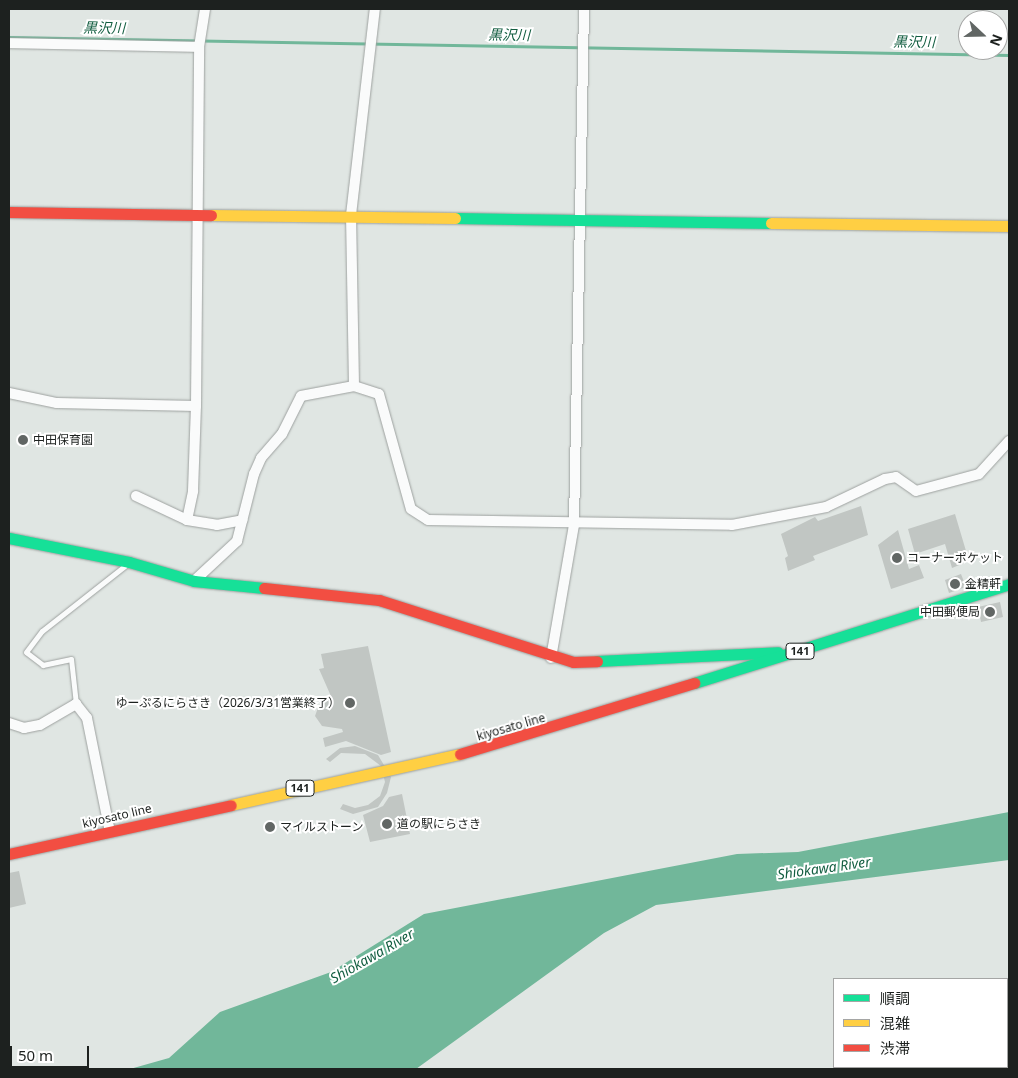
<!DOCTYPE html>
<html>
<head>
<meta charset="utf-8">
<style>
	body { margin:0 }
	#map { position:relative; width:1018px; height:1078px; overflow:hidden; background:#e0e6e3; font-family:"Noto Sans","Noto Sans JP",sans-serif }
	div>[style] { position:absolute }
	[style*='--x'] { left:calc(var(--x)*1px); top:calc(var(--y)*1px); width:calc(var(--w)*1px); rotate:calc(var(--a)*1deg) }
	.water>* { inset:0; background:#71b79a }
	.stream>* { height:3px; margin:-1.5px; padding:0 1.5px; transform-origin:1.5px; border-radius:1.5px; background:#71b79a }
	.building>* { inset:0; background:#c1c6c3 }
	.roads { filter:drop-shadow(0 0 1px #9da19f) drop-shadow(0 0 1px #9da19f) }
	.lane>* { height:5px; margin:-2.5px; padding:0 2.5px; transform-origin:2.5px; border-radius:2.5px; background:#fafbfb }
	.street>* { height:10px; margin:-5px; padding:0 5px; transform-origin:5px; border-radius:5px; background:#fafbfb }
	.fast>* { height:11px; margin:-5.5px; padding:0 5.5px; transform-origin:5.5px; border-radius:5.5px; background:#16e098 }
	.slow>* { height:11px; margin:-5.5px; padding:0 5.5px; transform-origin:5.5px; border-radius:5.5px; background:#ffcf43 }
	.jam>* { height:11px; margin:-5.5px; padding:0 5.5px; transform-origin:5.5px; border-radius:5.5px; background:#f24e42 }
	.dots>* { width:14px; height:14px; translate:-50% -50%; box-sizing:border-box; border:2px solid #fff; border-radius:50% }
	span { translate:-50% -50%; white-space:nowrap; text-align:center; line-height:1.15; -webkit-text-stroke:4px #fff; paint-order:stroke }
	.shield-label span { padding:1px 4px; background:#fff; border:1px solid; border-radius:4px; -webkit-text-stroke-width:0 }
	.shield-label { font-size:11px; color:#1d211f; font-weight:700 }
	.poi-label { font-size:12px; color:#1d211f }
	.left { translate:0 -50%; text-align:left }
	.right { translate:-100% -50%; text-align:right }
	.street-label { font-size:12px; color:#1d211f }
	.water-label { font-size:14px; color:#135e41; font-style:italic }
	.frame { position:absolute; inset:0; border:10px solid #1d211f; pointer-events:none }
	.legend { position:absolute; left:833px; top:978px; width:175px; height:90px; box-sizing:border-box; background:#fff; border:1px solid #a5a6a5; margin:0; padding:6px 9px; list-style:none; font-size:15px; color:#1d211f }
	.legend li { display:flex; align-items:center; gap:10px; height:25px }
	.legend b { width:25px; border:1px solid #a5a6a5 }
	.north { position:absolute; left:958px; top:10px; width:50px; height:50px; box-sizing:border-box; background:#fff; border:1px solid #a5a6a5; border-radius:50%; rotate:111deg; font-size:14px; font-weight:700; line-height:20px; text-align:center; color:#1d211f }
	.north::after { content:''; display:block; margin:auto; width:18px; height:22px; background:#616664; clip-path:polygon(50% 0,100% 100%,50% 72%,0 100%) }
	.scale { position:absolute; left:10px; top:1046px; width:79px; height:22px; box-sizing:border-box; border:2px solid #1d211f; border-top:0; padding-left:6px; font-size:15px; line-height:18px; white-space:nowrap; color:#1d211f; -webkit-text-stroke:4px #fff; paint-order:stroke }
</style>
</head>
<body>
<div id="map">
	<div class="water">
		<div style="clip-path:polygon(1009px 812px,1009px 860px,656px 905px,604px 933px,416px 1069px,130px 1069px,169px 1058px,220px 1012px,331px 972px,424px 914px,737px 854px,798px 852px)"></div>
	</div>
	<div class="stream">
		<div style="--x:9;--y:37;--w:1000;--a:1.03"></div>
	</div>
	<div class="building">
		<div style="clip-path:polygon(861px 506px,868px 535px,813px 556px,815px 560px,788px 571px,785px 558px,788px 556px,781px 534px,815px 517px,818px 521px)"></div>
		<div style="clip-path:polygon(955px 514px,969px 561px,952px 568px,945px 544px,915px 554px,908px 529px)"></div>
		<div style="clip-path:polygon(898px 530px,909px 569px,919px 565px,924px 578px,891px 589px,878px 545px)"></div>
		<div style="clip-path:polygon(961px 574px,966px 587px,949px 593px,945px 580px)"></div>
		<div style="clip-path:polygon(1000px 602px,1003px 617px,981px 622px,978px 607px)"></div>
		<div style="clip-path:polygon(368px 646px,391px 752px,381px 755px,346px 741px,325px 747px,323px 738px,343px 732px,342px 729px,322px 726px,315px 716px,319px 705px,330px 694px,319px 669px,324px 668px,321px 654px)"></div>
		<div style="clip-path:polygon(355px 746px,378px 755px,391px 777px,387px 793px,378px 807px,353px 814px,340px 809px,343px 804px,355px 808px,368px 805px,380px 796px,385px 782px,381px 766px,365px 754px,341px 753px,330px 762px,326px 759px,340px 748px)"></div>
		<div style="clip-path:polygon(402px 794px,410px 834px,370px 842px,363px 815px,383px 806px,389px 797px)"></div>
		<div style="clip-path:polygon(19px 871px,26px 904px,9px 908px,9px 873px)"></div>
	</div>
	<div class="roads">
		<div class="lane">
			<div style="--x:76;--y:704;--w:45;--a:-96.3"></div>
			<div style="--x:71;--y:659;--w:29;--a:168"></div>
			<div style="--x:43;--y:665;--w:21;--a:-143"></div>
			<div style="--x:26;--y:652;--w:26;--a:-53"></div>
			<div style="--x:42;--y:631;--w:108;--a:-38.2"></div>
		</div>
		<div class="street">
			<div style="--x:9;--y:43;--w:190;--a:1.2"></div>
			<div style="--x:354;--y:386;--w:26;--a:18"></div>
			<div style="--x:379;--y:394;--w:119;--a:74.5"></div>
			<div style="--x:411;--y:509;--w:20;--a:33"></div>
			<div style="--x:428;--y:520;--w:304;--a:0.9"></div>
			<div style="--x:732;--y:525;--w:96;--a:-10.8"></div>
			<div style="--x:826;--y:507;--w:65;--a:-25.4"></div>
			<div style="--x:885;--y:479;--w:11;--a:-10"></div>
			<div style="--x:896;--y:477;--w:24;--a:35"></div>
			<div style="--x:916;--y:491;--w:65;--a:-15.1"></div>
			<div style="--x:979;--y:474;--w:45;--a:-47.7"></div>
			<div style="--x:9;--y:393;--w:49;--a:11.8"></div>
			<div style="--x:57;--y:403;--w:139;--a:1.2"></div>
			<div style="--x:136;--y:496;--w:56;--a:25.2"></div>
			<div style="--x:187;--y:520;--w:30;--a:9"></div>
			<div style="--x:217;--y:525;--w:26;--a:-11"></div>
			<div style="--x:187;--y:520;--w:30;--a:-78"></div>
			<div style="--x:193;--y:491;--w:85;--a:-88"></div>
			<div style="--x:196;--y:406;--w:359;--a:-89.5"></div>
			<div style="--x:199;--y:47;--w:38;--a:-81"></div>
			<div style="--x:194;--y:581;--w:59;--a:-42.9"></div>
			<div style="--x:237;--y:541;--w:69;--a:-75.8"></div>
			<div style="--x:254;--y:474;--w:17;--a:-66"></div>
			<div style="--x:261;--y:458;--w:32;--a:-49"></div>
			<div style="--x:282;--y:434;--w:42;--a:-63.4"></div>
			<div style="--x:301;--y:396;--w:54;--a:-10.7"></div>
			<div style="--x:354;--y:386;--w:171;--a:-91"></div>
			<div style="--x:351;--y:215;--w:207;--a:-83.4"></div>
			<div style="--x:551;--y:658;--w:135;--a:-80.2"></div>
			<div style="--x:574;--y:525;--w:516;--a:-88.89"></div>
			<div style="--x:9;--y:723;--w:16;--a:18"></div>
			<div style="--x:24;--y:728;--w:16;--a:-11"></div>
			<div style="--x:40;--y:725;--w:42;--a:-30.3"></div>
			<div style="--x:76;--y:704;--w:18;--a:52"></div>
			<div style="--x:87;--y:718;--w:116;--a:78.6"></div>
		</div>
		<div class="fast">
			<div style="--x:455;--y:218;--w:316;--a:0.9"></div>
			<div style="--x:9;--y:538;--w:122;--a:11.3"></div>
			<div style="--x:129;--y:562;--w:68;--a:16.3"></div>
			<div style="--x:194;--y:581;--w:70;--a:5.7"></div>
			<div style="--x:597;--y:661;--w:181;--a:-2.8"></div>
			<div style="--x:694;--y:683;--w:330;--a:-17.4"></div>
		</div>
		<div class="slow">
			<div style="--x:211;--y:215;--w:244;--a:0.7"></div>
			<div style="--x:771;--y:223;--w:238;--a:0.7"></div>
			<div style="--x:231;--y:805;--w:235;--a:-12.6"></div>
		</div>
		<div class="jam">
			<div style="--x:9;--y:212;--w:202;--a:0.9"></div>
			<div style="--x:264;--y:588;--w:116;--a:6"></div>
			<div style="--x:379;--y:600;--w:204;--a:17.7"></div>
			<div style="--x:573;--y:662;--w:24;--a:-2"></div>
			<div style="--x:460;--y:754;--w:245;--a:-16.9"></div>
			<div style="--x:9;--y:854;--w:227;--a:-12.4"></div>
		</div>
	</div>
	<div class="dots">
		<div style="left:23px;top:440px;background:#616664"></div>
		<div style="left:897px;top:558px;background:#616664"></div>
		<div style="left:955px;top:584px;background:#616664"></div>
		<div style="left:990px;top:612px;background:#616664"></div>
		<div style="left:350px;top:703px;background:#616664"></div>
		<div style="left:387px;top:824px;background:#616664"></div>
		<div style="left:270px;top:827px;background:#616664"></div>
	</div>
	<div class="shield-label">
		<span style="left:800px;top:651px">141</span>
		<span style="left:300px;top:788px">141</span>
	</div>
	<div class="poi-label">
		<span class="left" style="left:33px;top:440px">中田保育園</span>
		<span class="left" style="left:907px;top:558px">コーナーポケット</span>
		<span class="left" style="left:965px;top:584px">金精軒</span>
		<span class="right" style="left:980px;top:612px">中田郵便局</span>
		<span class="right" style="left:340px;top:703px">ゆーぷるにらさき（2026/3/31営業終了）</span>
		<span class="left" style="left:397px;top:824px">道の駅にらさき</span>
		<span class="left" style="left:280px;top:827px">マイルストーン</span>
	</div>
	<div class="street-label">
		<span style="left:511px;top:727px;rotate:-16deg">kiyosato line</span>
		<span style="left:117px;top:816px;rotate:-13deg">kiyosato line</span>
	</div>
	<div class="water-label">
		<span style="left:104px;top:28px;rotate:1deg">黒沢川</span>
		<span style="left:509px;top:35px;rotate:1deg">黒沢川</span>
		<span style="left:914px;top:42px;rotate:1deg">黒沢川</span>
		<span style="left:824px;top:868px;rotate:-8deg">Shiokawa River</span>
		<span style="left:372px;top:956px;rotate:-30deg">Shiokawa River</span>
	</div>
	<div class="frame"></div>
	<ul class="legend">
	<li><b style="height:6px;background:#16e098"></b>順調</li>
	<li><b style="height:6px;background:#ffcf43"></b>混雑</li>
	<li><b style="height:6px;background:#f24e42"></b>渋滞</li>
	</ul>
	<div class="north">N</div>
	<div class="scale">50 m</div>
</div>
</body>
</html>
